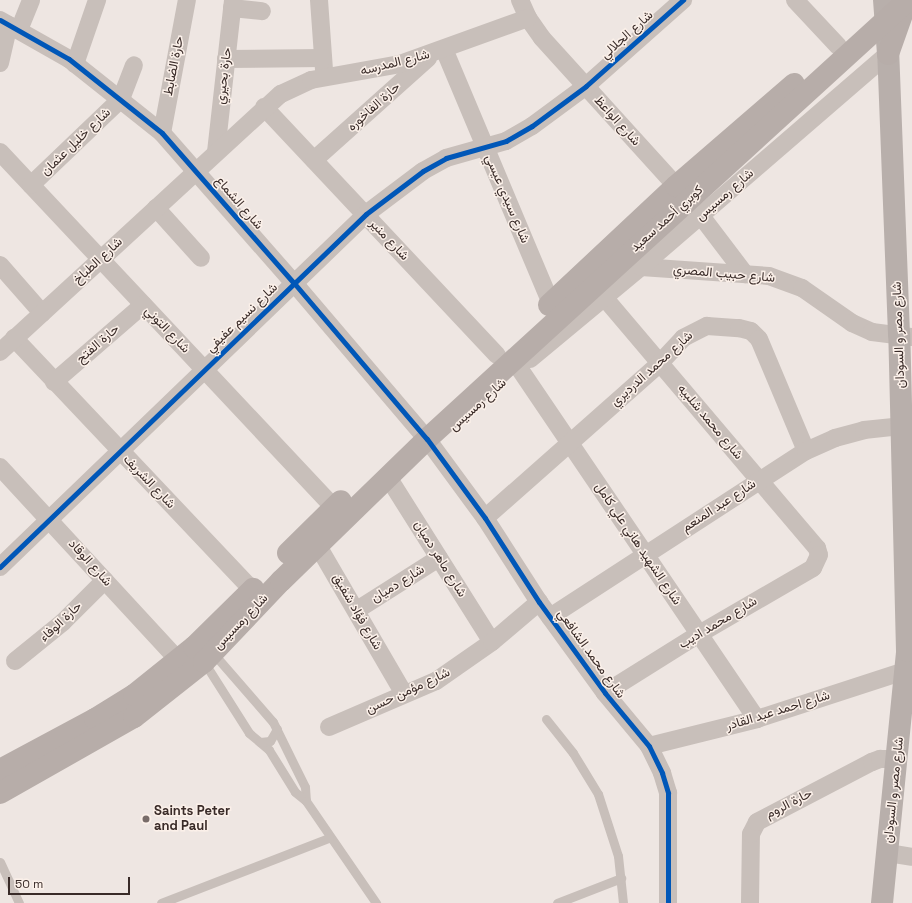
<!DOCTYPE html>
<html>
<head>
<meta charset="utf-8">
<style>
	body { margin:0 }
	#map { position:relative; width:912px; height:903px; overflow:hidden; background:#eee6e2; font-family:"Space Grotesk",Vazirmatn,sans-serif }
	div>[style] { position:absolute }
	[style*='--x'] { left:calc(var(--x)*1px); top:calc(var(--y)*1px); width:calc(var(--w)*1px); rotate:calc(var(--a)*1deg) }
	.lane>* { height:9px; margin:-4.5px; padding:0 4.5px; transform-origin:4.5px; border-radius:4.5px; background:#c8bfba }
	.street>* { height:18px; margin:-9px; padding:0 9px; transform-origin:9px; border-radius:9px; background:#c8bfba }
	.secondary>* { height:22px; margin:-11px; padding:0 11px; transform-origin:11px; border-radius:11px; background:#b8afab }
	.primary>* { height:22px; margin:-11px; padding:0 11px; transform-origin:11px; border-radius:11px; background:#b7ada9 }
	.cycleway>* { height:5px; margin:-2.5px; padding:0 2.5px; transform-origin:2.5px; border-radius:2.5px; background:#0057b8 }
	.dots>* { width:11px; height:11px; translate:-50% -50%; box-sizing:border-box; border:2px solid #fbf0e9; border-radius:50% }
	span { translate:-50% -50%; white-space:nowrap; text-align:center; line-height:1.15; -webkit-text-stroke:3px #fbf0e9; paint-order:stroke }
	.street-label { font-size:13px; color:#392b28 }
	.poi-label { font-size:13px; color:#392b28; font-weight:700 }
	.left { translate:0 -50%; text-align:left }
	.scale { position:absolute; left:8px; top:877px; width:122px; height:18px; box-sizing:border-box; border:2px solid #392b28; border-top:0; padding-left:5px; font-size:12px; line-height:14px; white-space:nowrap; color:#392b28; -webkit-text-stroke:3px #fbf0e9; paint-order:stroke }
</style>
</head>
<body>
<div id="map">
	<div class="lane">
		<div style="--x:213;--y:653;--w:91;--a:49"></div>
		<div style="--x:273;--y:722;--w:72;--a:63.8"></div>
		<div style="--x:305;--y:787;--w:14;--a:86"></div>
		<div style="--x:204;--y:662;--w:84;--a:57.6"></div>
		<div style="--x:249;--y:733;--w:26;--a:40"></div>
		<div style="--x:269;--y:750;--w:49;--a:58.2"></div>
		<div style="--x:295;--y:792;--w:14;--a:39"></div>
		<div style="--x:306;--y:801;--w:124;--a:55.5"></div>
		<div style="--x:546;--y:719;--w:43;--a:51.5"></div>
		<div style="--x:573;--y:753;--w:48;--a:58.6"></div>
		<div style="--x:598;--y:794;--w:65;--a:72.1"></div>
		<div style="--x:618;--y:856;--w:47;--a:83.9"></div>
		<div style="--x:260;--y:742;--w:10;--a:-6"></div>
		<div style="--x:270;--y:741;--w:14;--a:-60"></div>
		<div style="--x:0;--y:862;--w:45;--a:65.1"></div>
		<div style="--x:161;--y:903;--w:180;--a:-21.2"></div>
		<div style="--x:557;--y:903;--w:69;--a:-21.3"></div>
	</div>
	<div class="street">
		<div style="--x:319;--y:0;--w:70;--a:85.9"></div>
		<div style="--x:520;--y:0;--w:20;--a:66"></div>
		<div style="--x:528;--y:18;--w:24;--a:55"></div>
		<div style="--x:542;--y:38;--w:200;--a:47.8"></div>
		<div style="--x:795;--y:0;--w:63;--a:46.9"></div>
		<div style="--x:232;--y:8;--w:30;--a:6"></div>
		<div style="--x:0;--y:20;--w:79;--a:29.5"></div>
		<div style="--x:69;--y:59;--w:119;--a:38.5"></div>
		<div style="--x:162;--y:133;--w:200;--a:48.7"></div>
		<div style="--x:294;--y:283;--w:205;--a:49.6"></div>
		<div style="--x:427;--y:439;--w:98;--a:53.7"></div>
		<div style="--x:485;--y:518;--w:100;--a:57.3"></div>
		<div style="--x:539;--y:602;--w:112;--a:54"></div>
		<div style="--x:605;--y:693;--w:69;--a:50.3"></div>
		<div style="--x:649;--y:746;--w:30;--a:64"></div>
		<div style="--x:662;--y:773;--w:21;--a:73"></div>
		<div style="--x:668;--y:793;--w:110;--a:90"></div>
		<div style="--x:19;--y:30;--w:32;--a:-68"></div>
		<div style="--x:444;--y:49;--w:277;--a:67.2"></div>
		<div style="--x:226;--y:59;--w:97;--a:-0.6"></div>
		<div style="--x:0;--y:63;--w:39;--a:-77"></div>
		<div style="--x:75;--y:64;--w:68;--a:-71"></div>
		<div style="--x:264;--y:107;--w:340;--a:46.8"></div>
		<div style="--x:162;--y:133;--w:135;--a:-79.4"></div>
		<div style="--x:0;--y:152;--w:488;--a:46.8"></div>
		<div style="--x:216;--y:152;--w:153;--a:-83.6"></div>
		<div style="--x:314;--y:160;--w:153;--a:-41.8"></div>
		<div style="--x:31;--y:185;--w:124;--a:-43.7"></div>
		<div style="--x:121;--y:99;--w:36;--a:-69"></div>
		<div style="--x:156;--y:208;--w:67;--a:48"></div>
		<div style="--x:701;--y:216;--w:73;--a:52.8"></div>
		<div style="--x:0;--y:265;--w:64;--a:48.8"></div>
		<div style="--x:641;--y:267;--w:128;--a:4"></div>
		<div style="--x:769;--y:276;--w:35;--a:20"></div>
		<div style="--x:802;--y:288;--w:61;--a:35"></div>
		<div style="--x:852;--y:323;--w:22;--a:24"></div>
		<div style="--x:872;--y:332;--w:40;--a:7.1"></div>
		<div style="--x:603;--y:296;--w:331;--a:49.7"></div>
		<div style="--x:817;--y:548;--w:7;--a:74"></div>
		<div style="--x:819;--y:555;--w:14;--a:115"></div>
		<div style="--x:813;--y:568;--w:132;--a:149.9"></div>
		<div style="--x:699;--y:634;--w:111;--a:147.9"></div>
		<div style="--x:14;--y:338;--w:347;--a:46.6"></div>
		<div style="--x:0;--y:352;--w:381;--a:-42.6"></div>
		<div style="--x:281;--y:94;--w:33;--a:-25"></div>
		<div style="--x:311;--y:80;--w:90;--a:-10.2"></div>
		<div style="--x:400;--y:64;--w:136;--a:-19.8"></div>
		<div style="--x:530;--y:359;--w:144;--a:-39.7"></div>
		<div style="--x:641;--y:267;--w:326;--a:-40.8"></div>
		<div style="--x:519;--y:368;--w:424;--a:55.9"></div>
		<div style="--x:54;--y:382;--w:118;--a:-40.9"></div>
		<div style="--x:0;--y:467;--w:264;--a:47.3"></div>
		<div style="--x:388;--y:477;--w:195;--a:57.8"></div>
		<div style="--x:485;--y:518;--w:234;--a:-41.5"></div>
		<div style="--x:660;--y:363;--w:34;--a:-47"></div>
		<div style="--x:683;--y:338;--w:27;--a:-27"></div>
		<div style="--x:707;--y:326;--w:32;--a:4"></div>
		<div style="--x:739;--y:328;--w:12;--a:14"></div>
		<div style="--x:751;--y:331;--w:11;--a:45"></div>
		<div style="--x:759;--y:339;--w:121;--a:67.2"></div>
		<div style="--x:311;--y:534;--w:185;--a:59.8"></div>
		<div style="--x:0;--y:567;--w:508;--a:-43.96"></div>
		<div style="--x:366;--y:214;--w:71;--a:-37"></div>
		<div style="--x:423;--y:171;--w:26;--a:-29"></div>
		<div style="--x:446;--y:158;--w:62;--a:-15.8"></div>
		<div style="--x:506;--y:141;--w:30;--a:-30"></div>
		<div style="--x:532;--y:126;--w:67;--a:-36.5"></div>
		<div style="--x:586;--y:86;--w:130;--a:-41.6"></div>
		<div style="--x:357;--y:610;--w:97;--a:-32.4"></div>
		<div style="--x:550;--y:617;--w:305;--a:-33"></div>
		<div style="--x:806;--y:451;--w:32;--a:-24"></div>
		<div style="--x:835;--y:438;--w:30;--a:-15"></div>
		<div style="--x:864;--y:430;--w:37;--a:-6"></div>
		<div style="--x:15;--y:661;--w:62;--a:-39.1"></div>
		<div style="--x:63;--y:622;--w:59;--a:-45"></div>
		<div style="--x:329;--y:727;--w:116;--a:-23.3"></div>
		<div style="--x:436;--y:681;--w:68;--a:-34.9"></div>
		<div style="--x:492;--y:642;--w:62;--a:-40.4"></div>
		<div style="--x:649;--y:746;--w:111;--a:-14"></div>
		<div style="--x:757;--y:719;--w:156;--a:-18"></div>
		<div style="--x:888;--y:853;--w:24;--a:9"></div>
		<div style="--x:750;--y:903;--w:69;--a:-89.2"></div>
		<div style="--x:751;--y:834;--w:13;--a:-63"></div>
		<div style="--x:757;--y:822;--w:130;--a:-27.6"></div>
		<div style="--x:872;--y:762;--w:9;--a:-21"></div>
		<div style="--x:880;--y:759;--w:18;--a:0"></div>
	</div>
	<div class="secondary">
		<div style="--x:882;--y:903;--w:253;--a:-84.3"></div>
		<div style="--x:907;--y:651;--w:317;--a:-91.4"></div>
		<div style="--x:899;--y:334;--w:280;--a:-92.2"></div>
		<div style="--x:888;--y:54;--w:54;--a:-94.2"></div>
	</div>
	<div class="primary">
		<div style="--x:888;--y:54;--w:51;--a:-70.5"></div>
		<div style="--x:549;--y:305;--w:174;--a:-43.1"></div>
		<div style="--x:676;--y:186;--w:156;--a:-40.8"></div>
		<div style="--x:288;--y:553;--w:74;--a:-44.5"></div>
		<div style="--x:0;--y:770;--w:108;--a:-28.2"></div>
		<div style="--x:95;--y:719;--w:46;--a:-31.6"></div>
		<div style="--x:134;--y:695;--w:77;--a:-38.7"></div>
		<div style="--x:194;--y:647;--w:83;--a:-44.5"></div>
		<div style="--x:0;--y:793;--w:154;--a:-29.6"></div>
		<div style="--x:134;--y:717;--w:89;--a:-38.2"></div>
		<div style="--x:204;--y:662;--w:112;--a:-46.5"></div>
		<div style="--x:281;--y:581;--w:204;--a:-44.2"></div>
		<div style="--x:427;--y:439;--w:651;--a:-42.39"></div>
	</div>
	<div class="cycleway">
		<div style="--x:0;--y:20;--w:79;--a:29.5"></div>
		<div style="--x:69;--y:59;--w:119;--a:38.5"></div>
		<div style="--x:162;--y:133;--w:200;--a:48.7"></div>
		<div style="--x:294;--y:283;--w:205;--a:49.6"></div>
		<div style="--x:427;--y:439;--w:98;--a:53.7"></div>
		<div style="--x:485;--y:518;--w:100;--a:57.3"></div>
		<div style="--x:539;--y:602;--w:112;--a:54"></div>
		<div style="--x:605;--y:693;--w:69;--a:50.3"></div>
		<div style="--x:649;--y:746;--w:30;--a:64"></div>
		<div style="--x:662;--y:773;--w:21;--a:73"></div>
		<div style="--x:668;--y:793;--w:110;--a:90"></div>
		<div style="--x:0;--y:567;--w:508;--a:-43.96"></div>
		<div style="--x:366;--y:214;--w:71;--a:-37"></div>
		<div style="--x:423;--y:171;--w:26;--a:-29"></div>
		<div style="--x:446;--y:158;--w:62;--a:-15.8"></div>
		<div style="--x:506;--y:141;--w:30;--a:-30"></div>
		<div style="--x:532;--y:126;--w:67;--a:-36.5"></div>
		<div style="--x:586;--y:86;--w:130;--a:-41.6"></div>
	</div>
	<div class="dots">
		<div style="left:146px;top:819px;background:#786c69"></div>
	</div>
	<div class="street-label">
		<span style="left:627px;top:35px;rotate:-42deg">شارع الجلالي</span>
		<span style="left:395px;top:63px;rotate:-14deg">شارع المدرسه</span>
		<span style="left:174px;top:66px;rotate:-79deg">حارة الضابط</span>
		<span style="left:224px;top:76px;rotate:-83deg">حارة بحيري</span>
		<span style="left:374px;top:107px;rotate:-42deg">حارة الفاخوره</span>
		<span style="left:617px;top:121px;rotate:48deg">شارع الواعظ</span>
		<span style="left:76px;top:142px;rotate:-44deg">شارع خليل عثمان</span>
		<span style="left:725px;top:195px;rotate:-41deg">شارع رمسيس</span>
		<span style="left:507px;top:199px;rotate:67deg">شارع سيدي عيسي</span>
		<span style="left:239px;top:203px;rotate:49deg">شارع الشماع</span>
		<span style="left:667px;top:219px;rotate:-42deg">كوبري أحمد سعيد</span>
		<span style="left:389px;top:240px;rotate:47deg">شارع منير</span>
		<span style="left:98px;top:261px;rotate:-43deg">شارع الطباخ</span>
		<span style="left:724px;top:274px;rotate:5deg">شارع حبيب المصري</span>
		<span style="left:242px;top:318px;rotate:-44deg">شارع نسيم عفيفي</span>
		<span style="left:167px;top:330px;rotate:46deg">شارع التوني</span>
		<span style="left:899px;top:335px;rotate:-92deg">شارع مصر و السودان</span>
		<span style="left:98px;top:344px;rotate:-41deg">حارة الفتح</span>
		<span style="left:652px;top:369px;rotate:-42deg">شارع محمد الدرديري</span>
		<span style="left:478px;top:405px;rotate:-42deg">شارع رمسيس</span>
		<span style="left:710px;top:422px;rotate:50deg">شارع محمد شلبيه</span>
		<span style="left:149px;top:482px;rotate:46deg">شارع الشريف</span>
		<span style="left:719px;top:506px;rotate:-33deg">شارع عبد المنعم</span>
		<span style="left:638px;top:544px;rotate:56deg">شارع الشهيد هاني علي كامل</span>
		<span style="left:440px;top:559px;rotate:58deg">شارع ماهر دميان</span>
		<span style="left:90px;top:563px;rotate:48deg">شارع الوقاد</span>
		<span style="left:398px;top:584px;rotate:-32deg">شارع دميان</span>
		<span style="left:357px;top:612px;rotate:60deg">شارع فؤاد شفيق</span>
		<span style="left:61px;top:622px;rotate:-43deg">حارة الوفاء</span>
		<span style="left:241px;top:622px;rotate:-46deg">شارع رمسيس</span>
		<span style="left:718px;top:623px;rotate:-31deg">شارع محمد اديب</span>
		<span style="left:591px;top:654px;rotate:54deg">شارع محمد الشافعي</span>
		<span style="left:408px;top:691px;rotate:-25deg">شارع مؤمن حسن</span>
		<span style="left:778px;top:711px;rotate:-17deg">شارع احمد عبد القادر</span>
		<span style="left:894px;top:790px;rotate:-84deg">شارع مصر و السودان</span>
		<span style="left:789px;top:804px;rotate:-27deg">حارة الروم</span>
	</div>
	<div class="poi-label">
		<span class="left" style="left:154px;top:819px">Saints Peter<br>and Paul</span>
	</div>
	<div class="scale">50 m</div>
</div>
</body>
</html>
